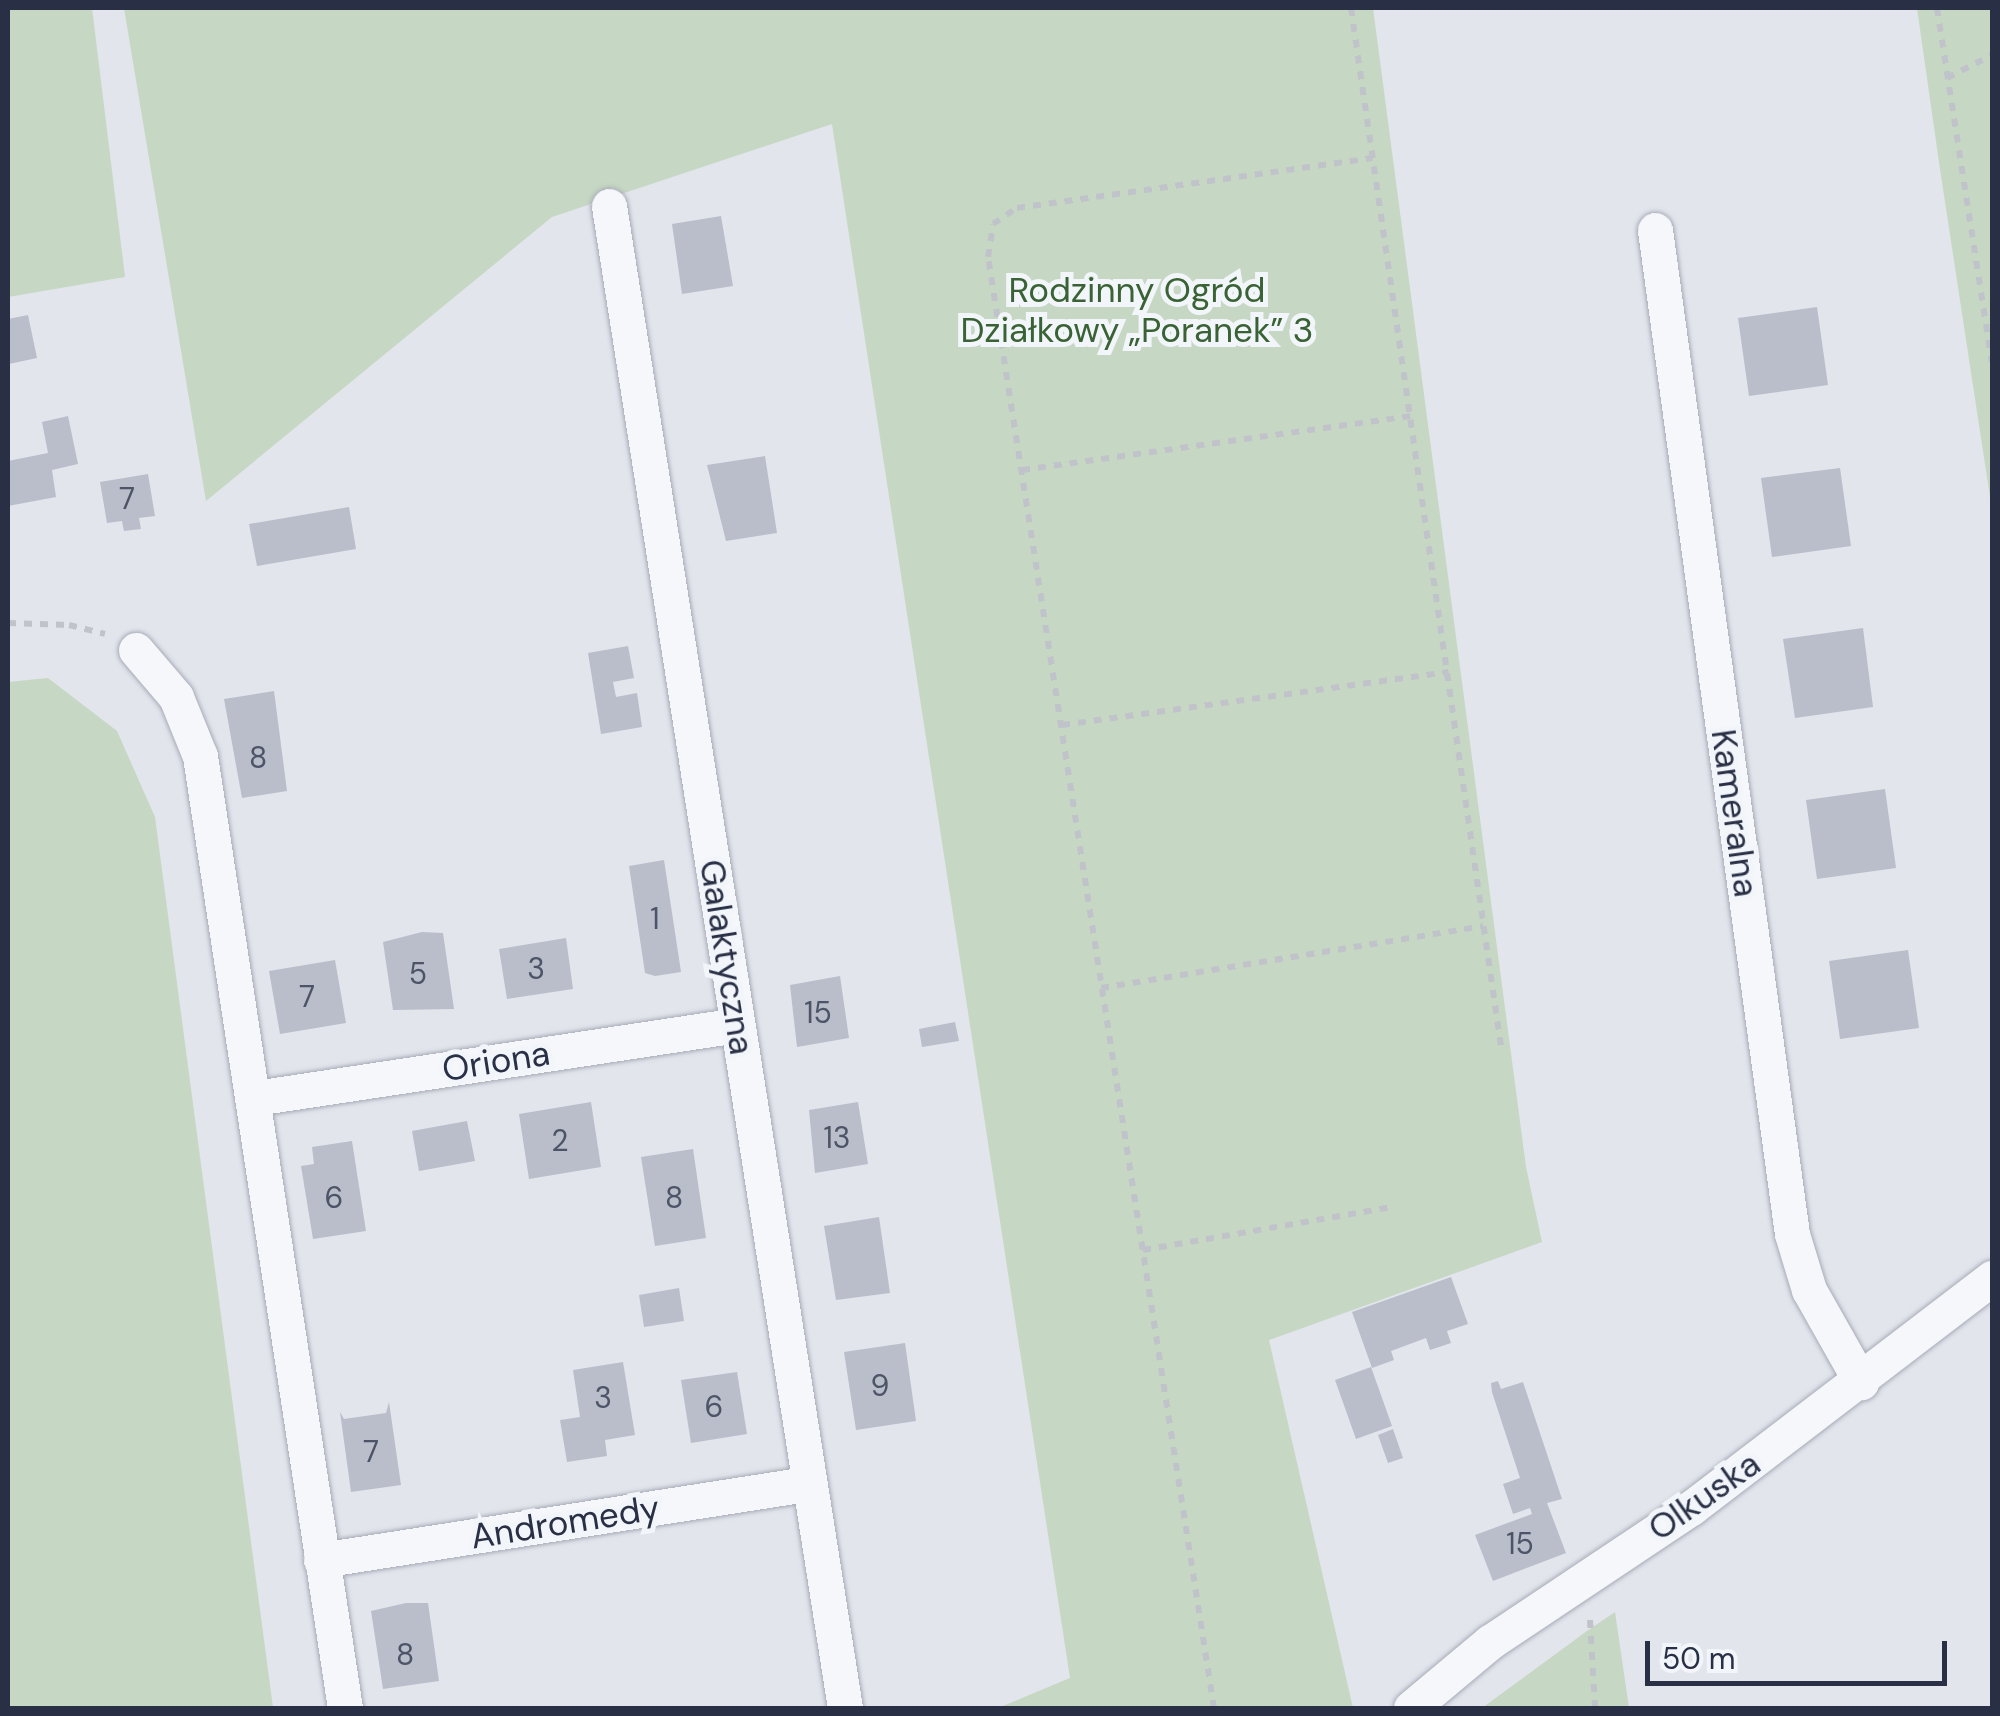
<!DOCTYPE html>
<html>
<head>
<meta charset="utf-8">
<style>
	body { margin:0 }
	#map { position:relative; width:2000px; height:1716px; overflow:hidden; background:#e2e5ec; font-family:"DM Sans",sans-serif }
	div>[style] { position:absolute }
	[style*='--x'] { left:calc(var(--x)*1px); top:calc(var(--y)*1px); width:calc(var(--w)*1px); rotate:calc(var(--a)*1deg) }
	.green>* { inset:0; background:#c6d7c3 }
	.building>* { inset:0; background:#b9beca }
	.path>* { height:6px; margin-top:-3px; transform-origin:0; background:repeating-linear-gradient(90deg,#c1c3cb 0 8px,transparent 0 16px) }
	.roads { filter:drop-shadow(0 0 2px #a7abb7) drop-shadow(0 0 2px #a7abb7) }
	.minor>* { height:35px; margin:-17.5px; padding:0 17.5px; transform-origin:17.5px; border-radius:17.5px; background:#f6f7fa }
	span { translate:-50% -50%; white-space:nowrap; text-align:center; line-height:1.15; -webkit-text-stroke:10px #f2f5f9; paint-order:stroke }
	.number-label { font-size:30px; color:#4d5467 }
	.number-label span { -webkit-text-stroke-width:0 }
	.park-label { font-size:35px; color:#396334 }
	.street-label { font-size:35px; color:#293046 }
	.frame { position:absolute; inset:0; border:10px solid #293046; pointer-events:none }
	.scale { position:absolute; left:1645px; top:1641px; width:302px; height:45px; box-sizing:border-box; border:5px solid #293046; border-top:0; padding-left:12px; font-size:30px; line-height:35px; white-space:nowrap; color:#293046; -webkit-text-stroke:8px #f2f5f9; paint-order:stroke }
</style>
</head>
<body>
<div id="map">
	<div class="green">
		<div style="clip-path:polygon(8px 8px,92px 8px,125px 277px,8px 297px)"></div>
		<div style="clip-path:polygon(124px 8px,1373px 8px,1526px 1167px,1542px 1242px,1269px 1340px,1353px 1708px,998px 1708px,1070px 1678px,832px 124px,552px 217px,206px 501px)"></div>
		<div style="clip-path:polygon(1917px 8px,1992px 8px,1992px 510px,1940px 169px)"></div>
		<div style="clip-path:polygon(48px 678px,117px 731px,155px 817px,273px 1708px,8px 1708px,8px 682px)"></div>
		<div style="clip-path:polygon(1615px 1612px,1629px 1708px,1482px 1708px,1587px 1631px)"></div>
	</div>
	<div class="building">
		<div style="clip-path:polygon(721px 216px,733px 286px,682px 294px,672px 224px)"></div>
		<div style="clip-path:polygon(1817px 307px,1828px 385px,1749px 396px,1738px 318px)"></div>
		<div style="clip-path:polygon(28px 315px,37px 358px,9px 364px,8px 319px)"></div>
		<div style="clip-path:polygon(68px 416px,78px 464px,52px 470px,56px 497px,8px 506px,8px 461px,48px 453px,42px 422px)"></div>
		<div style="clip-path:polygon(765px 456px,777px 533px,726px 541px,707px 465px)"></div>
		<div style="clip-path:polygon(1840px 468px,1851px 546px,1772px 557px,1761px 478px)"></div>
		<div style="clip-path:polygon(148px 474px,155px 516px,139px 518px,141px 529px,124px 531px,122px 521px,107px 523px,100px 482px)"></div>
		<div style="clip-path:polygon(349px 507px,356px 549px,257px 566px,249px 524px)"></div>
		<div style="clip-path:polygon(1863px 628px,1873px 707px,1795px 718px,1783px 639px)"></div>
		<div style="clip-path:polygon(628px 646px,634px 678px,613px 682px,616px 697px,637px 693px,642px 727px,601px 734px,588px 653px)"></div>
		<div style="clip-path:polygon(274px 691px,287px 791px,242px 798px,224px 699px)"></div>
		<div style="clip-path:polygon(1885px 789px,1896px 868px,1817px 879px,1806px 800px)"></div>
		<div style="clip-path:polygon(664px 860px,681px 972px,655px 976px,645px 973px,629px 866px)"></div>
		<div style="clip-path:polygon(422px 932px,443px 933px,454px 1009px,393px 1010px,383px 942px)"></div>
		<div style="clip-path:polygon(566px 938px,573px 989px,507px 999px,499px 949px)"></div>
		<div style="clip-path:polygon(1908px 950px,1919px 1028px,1840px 1039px,1829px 961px)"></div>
		<div style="clip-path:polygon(335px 960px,346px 1023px,280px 1034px,269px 971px)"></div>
		<div style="clip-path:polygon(840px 976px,849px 1038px,797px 1047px,790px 985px)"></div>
		<div style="clip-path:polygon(955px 1022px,959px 1041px,922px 1047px,919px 1029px)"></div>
		<div style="clip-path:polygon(591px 1102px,601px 1167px,529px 1179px,519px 1114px)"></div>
		<div style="clip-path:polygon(858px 1102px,868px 1164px,815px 1173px,809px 1110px)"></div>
		<div style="clip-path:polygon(467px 1121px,475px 1161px,419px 1171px,412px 1131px)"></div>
		<div style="clip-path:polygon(352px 1141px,366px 1231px,313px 1239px,301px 1166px,314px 1164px,312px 1147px)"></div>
		<div style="clip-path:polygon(693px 1149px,706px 1238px,655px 1246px,641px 1157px)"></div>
		<div style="clip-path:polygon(879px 1217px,890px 1293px,836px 1300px,824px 1226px)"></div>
		<div style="clip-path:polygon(1451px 1277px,1468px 1324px,1447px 1331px,1451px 1343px,1430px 1350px,1426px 1338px,1391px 1351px,1394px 1360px,1372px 1368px,1352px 1312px)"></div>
		<div style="clip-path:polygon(679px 1288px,684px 1321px,644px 1327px,639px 1295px)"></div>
		<div style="clip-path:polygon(905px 1343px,916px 1421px,856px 1430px,844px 1352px)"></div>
		<div style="clip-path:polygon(623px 1362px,635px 1435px,605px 1440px,607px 1456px,567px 1462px,560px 1420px,580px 1417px,573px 1370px)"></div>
		<div style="clip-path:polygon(1371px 1367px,1392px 1426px,1356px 1439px,1335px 1380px)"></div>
		<div style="clip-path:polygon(737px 1372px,747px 1434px,691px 1443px,681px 1380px)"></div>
		<div style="clip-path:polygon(1498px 1381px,1501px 1389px,1523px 1382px,1562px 1499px,1547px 1503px,1566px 1553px,1493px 1581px,1475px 1535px,1532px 1514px,1530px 1508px,1513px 1514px,1503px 1484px,1520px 1478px,1492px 1392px,1491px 1383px)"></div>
		<div style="clip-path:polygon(389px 1402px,401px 1485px,351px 1492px,340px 1412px,344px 1419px,386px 1413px)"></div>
		<div style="clip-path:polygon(1393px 1429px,1403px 1458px,1388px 1463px,1378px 1435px)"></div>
		<div style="clip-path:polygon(406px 1603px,428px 1603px,439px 1681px,383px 1689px,371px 1611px)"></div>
	</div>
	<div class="path">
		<div style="--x:1351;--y:8;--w:1050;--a:81.78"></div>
		<div style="--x:1937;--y:8;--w:358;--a:81.2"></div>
		<div style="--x:1947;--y:78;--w:51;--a:-27.1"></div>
		<div style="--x:1022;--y:470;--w:394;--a:-7.9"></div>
		<div style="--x:8;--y:623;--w:61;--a:1.9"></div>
		<div style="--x:69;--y:625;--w:37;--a:14"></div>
		<div style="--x:1062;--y:725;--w:390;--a:-7.8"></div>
		<div style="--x:1101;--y:988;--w:387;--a:-9.2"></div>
		<div style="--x:1143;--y:1250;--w:248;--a:-9.8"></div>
		<div style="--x:1590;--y:1620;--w:88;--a:86.7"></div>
		<div style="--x:1214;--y:1708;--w:1468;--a:-98.85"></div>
		<div style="--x:988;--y:257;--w:33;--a:-81"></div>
		<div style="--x:993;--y:224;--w:29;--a:-34"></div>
		<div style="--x:1017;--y:208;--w:359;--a:-8"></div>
	</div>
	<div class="roads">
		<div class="minor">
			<div style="--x:609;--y:206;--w:1520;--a:81.07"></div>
			<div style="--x:1655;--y:230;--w:1013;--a:82.23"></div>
			<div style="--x:1792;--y:1234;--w:59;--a:73.1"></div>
			<div style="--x:1809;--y:1290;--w:106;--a:60.5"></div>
			<div style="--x:136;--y:650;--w:62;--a:49.6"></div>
			<div style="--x:176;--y:697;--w:64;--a:67.9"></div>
			<div style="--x:200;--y:756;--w:963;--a:81.34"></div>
			<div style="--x:255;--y:1098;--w:487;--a:-8.6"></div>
			<div style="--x:321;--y:1560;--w:494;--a:-8.9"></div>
			<div style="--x:1411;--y:1708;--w:103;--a:-39.9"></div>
			<div style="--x:1490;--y:1642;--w:242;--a:-33.7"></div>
			<div style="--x:1691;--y:1508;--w:379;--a:-37.4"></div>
		</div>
	</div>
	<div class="number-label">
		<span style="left:127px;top:499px">7</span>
		<span style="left:258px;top:758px">8</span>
		<span style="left:655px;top:919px">1</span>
		<span style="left:536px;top:969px">3</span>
		<span style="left:418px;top:974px">5</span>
		<span style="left:307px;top:997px">7</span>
		<span style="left:818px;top:1013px">15</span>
		<span style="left:837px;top:1138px">13</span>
		<span style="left:560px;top:1141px">2</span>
		<span style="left:334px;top:1198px">6</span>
		<span style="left:674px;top:1198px">8</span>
		<span style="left:880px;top:1386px">9</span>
		<span style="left:603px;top:1398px">3</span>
		<span style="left:714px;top:1407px">6</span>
		<span style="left:371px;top:1452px">7</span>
		<span style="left:1520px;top:1544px">15</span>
		<span style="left:405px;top:1655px">8</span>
	</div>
	<div class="park-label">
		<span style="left:1137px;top:310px">Rodzinny Ogród<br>Działkowy „Poranek” 3</span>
	</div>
	<div class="street-label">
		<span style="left:1735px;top:813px;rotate:82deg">Kameralna</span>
		<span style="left:727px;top:957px;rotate:81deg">Galaktyczna</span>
		<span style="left:496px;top:1061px;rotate:-9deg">Oriona</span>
		<span style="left:1704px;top:1496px;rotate:-35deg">Olkuska</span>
		<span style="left:565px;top:1522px;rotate:-9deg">Andromedy</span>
	</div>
	<div class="frame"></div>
	<div class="scale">50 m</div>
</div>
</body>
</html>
